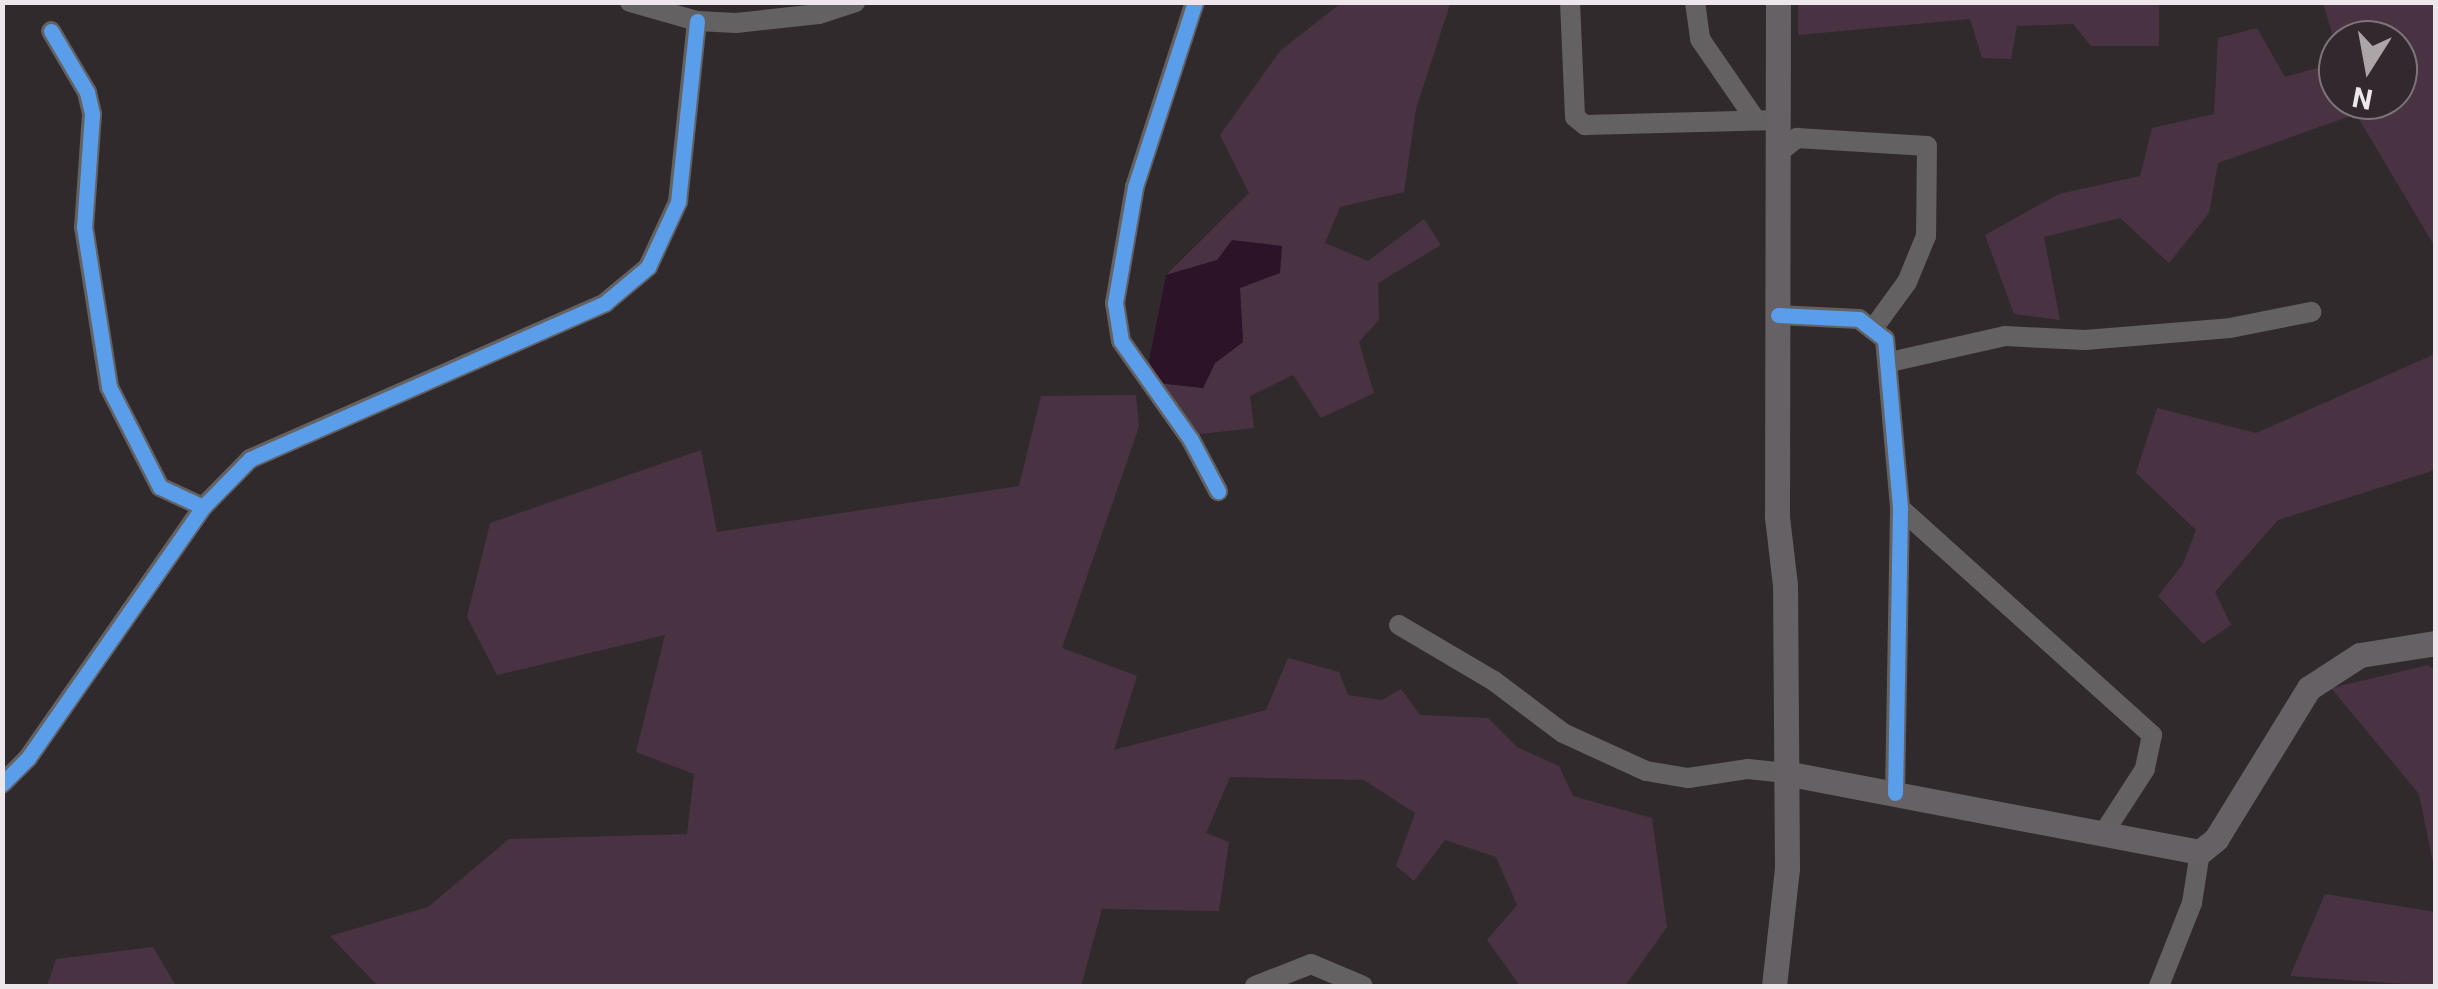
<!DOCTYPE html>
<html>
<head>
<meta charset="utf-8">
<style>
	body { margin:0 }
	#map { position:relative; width:2438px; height:989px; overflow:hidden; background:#302a2d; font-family:Roboto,sans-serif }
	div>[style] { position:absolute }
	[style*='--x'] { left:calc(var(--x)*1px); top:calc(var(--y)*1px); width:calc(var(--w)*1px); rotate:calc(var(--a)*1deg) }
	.green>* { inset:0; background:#493343 }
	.water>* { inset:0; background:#2d1327 }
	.minor>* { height:20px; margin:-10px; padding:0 10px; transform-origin:10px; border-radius:10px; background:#646163 }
	.major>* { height:25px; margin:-12.5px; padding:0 12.5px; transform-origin:12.5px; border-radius:12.5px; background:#666164 }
	.cycleway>* { height:15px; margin:-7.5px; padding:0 7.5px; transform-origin:7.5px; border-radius:7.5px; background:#5a9eea }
	span { translate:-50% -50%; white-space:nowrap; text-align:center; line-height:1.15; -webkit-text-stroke:8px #32282e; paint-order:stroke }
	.frame { position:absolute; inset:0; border:5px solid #ede7eb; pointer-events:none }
	.north { position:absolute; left:2318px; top:20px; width:100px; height:100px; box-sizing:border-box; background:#32282e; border:2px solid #7d747a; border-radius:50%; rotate:191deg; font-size:28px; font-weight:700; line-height:40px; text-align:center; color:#ede7eb }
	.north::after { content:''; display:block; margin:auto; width:35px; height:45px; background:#aba5a8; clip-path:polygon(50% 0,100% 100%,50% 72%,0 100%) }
</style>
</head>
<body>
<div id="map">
	<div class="green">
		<div style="clip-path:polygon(1341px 3px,1450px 4px,1416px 109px,1404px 192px,1340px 207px,1325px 243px,1368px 261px,1424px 219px,1441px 245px,1378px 283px,1379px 320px,1359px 342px,1374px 393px,1321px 418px,1293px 375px,1250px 396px,1254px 428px,1200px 434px,1158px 383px,1203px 388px,1215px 363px,1243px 342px,1240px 288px,1217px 260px,1166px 275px,1249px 193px,1220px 135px,1280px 51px)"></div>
		<div style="clip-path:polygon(1798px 3px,2159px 3px,2159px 46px,2091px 46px,2073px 24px,2017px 26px,2011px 59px,1982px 58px,1970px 19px,1798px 35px)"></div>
		<div style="clip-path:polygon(2323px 3px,2435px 3px,2435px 247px,2356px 114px,2218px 163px,2209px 213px,2169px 263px,2120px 218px,2044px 237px,2060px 320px,2014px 314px,1985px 235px,2059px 194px,2140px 176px,2152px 128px,2214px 114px,2218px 38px,2257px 28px,2285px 77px,2338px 62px,2338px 100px,2398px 100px,2398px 40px,2338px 40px,2338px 53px)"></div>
		<div style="clip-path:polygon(2435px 354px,2435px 470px,2278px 520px,2215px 592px,2231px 625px,2203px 644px,2158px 596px,2183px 564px,2196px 530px,2136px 473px,2157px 408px,2256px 433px)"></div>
		<div style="clip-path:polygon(1136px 395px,1139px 427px,1062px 648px,1137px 676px,1114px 750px,1266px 710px,1288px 658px,1339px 672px,1348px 695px,1382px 700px,1401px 689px,1420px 715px,1488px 718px,1517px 747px,1559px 766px,1573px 796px,1652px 818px,1667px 927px,1625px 986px,1520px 986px,1487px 940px,1517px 905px,1496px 857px,1445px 840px,1414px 881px,1396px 866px,1415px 813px,1364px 780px,1230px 777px,1206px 833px,1229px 842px,1219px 911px,1102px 909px,1081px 986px,378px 986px,330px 936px,428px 907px,509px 839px,687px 834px,694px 774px,636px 752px,665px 635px,497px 675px,467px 617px,490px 523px,701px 450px,717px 532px,1019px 486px,1041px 396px)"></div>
		<div style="clip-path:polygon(2429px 665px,2435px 671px,2435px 873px,2419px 794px,2331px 688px)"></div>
		<div style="clip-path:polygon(2325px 894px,2435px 912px,2435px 986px,2290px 976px)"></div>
		<div style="clip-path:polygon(153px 947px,176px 986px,47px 986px,56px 959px)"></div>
	</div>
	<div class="water">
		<div style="clip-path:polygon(1232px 240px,1282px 246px,1280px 273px,1240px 288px,1243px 342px,1215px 363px,1203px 388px,1158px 383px,1149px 361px,1166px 275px,1217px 260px)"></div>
	</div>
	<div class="minor">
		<div style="--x:630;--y:2;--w:70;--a:15.8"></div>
		<div style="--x:697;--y:21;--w:39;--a:3"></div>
		<div style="--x:736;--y:23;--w:83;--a:-6.2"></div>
		<div style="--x:819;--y:14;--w:38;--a:-18"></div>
		<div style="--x:1195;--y:2;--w:194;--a:108"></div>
		<div style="--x:1135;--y:187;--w:118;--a:99.8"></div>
		<div style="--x:1115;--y:303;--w:38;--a:81"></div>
		<div style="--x:1121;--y:341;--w:121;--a:54.7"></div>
		<div style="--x:1191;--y:440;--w:58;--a:62.1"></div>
		<div style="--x:1570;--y:2;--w:115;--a:87.5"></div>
		<div style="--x:1575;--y:117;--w:13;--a:39"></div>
		<div style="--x:1585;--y:125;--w:192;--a:-1.5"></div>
		<div style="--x:1695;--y:2;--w:37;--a:82"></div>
		<div style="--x:1700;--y:39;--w:97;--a:55.5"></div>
		<div style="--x:51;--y:31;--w:71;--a:59.5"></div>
		<div style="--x:87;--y:92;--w:23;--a:77"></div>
		<div style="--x:92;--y:114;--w:113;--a:94"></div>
		<div style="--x:84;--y:227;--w:162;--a:81.1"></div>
		<div style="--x:109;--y:387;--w:112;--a:63"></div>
		<div style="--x:160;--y:487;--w:47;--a:24.9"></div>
		<div style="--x:1777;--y:154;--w:26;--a:-39"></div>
		<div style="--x:1797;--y:138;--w:130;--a:3.5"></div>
		<div style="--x:1927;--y:146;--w:90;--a:90.6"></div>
		<div style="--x:1926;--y:236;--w:50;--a:112.4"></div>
		<div style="--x:1907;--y:282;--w:54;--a:126"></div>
		<div style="--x:1778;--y:315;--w:81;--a:2.8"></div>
		<div style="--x:1859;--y:319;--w:33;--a:38"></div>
		<div style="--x:1885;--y:339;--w:170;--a:84.9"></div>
		<div style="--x:1900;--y:508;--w:285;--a:91"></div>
		<div style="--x:1890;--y:362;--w:118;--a:-12.7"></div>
		<div style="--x:2005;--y:336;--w:80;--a:2.9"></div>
		<div style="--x:2085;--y:340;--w:145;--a:-4.7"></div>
		<div style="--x:2230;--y:328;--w:83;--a:-11.2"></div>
		<div style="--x:1900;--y:508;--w:339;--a:42"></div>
		<div style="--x:2152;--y:735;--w:35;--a:102"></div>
		<div style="--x:2145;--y:769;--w:77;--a:122.9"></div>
		<div style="--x:1399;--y:625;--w:110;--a:30.5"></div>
		<div style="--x:1494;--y:681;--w:86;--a:37"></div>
		<div style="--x:1563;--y:733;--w:91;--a:24.6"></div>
		<div style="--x:1646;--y:771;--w:43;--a:9.5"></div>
		<div style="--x:1688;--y:778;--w:61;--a:-8.5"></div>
		<div style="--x:1748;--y:769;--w:37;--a:6"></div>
		<div style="--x:2;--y:784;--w:37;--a:-45"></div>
		<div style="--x:28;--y:758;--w:306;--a:-55.1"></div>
		<div style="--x:203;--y:507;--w:67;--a:-45.6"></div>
		<div style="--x:250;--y:459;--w:388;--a:-23.7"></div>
		<div style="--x:605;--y:303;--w:56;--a:-39.9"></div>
		<div style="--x:648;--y:267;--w:72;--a:-65.2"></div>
		<div style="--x:678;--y:202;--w:182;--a:-84"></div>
		<div style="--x:1255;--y:986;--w:60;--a:-21.4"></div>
		<div style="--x:1311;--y:964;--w:56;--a:22.9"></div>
		<div style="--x:2159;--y:986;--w:89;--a:-68.3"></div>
		<div style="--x:2192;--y:903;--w:52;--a:-81.1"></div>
	</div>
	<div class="major">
		<div style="--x:1785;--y:773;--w:422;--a:10.8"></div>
		<div style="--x:2200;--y:852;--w:21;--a:-39"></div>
		<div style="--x:2216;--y:839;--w:177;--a:-58.4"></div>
		<div style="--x:2309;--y:688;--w:61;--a:-32.9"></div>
		<div style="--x:2360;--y:655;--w:77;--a:-9"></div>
		<div style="--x:1774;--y:986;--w:119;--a:-83.7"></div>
		<div style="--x:1787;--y:868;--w:283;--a:-90.4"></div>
		<div style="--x:1785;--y:585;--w:68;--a:-96.7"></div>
		<div style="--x:1777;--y:517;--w:515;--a:-89.89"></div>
	</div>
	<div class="cycleway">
		<div style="--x:1195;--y:2;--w:194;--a:108"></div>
		<div style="--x:1135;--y:187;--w:118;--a:99.8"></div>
		<div style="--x:1115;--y:303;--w:38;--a:81"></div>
		<div style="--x:1121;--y:341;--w:121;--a:54.7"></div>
		<div style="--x:1191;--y:440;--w:58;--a:62.1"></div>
		<div style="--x:51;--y:31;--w:71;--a:59.5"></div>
		<div style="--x:87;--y:92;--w:23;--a:77"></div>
		<div style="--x:92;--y:114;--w:113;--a:94"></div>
		<div style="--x:84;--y:227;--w:162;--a:81.1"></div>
		<div style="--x:109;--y:387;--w:112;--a:63"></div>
		<div style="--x:160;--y:487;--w:47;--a:24.9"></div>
		<div style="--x:1778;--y:315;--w:81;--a:2.8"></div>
		<div style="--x:1859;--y:319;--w:33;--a:38"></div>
		<div style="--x:1885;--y:339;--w:170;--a:84.9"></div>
		<div style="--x:1900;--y:508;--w:285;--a:91"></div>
		<div style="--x:2;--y:784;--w:37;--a:-45"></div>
		<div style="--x:28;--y:758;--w:306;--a:-55.1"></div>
		<div style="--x:203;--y:507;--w:67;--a:-45.6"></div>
		<div style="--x:250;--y:459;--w:388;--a:-23.7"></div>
		<div style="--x:605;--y:303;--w:56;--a:-39.9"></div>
		<div style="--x:648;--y:267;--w:72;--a:-65.2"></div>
		<div style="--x:678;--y:202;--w:182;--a:-84"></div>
	</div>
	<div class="frame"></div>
	<div class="north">N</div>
</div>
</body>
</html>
